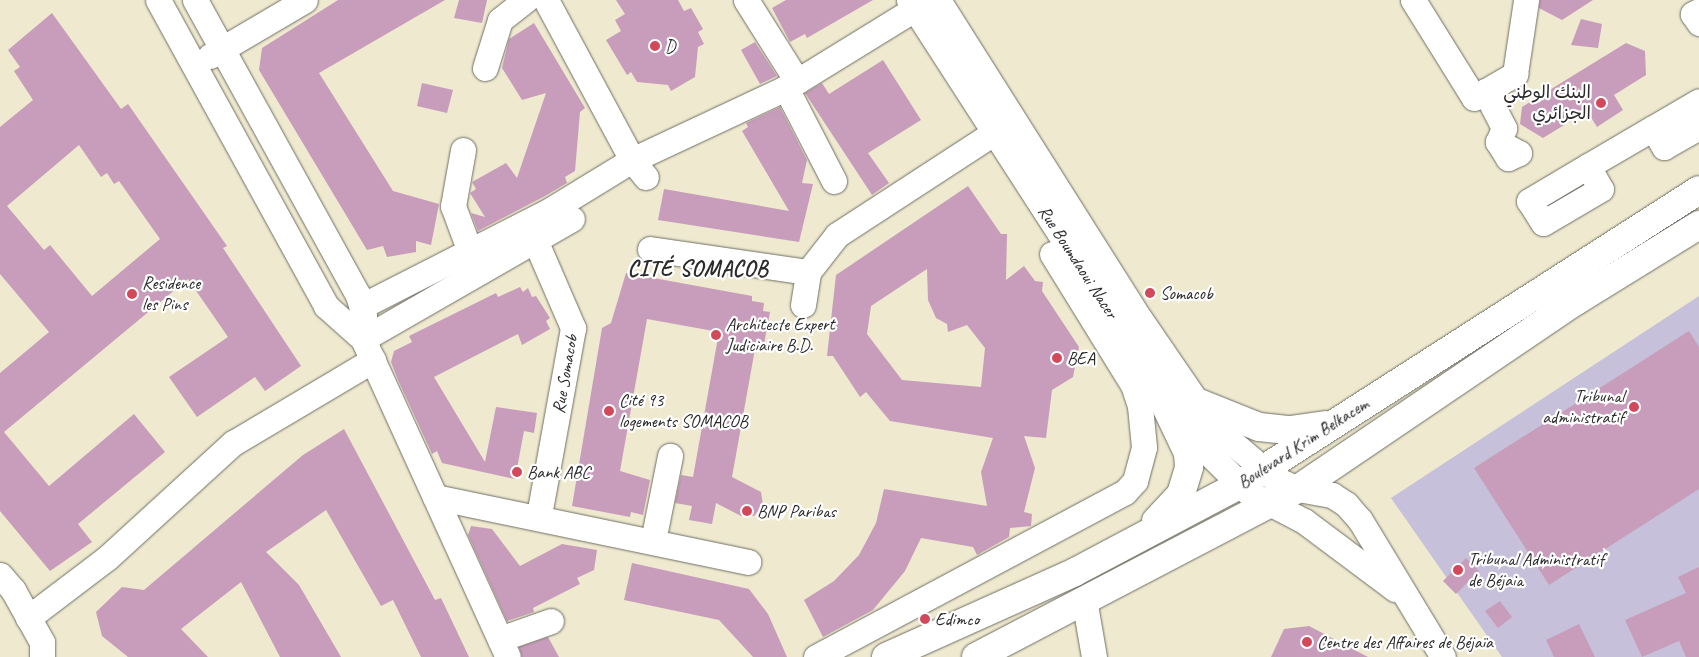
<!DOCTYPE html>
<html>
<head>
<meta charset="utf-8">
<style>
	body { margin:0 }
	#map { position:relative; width:1699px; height:657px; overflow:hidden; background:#eee9cf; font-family:Caveat,"Playpen Sans Arabic",sans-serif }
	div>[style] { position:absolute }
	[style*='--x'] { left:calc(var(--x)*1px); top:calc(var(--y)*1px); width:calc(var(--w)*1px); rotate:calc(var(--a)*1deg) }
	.industrial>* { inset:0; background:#c6c0da }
	.building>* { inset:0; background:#c89dbb }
	.roads { filter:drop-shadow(0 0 1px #6f6e64) drop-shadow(0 0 1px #6f6e64) }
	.minor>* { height:25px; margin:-12.5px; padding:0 12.5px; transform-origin:12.5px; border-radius:12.5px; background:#fff }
	.major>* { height:28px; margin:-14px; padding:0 14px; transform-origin:14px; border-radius:14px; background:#fff }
	.dots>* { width:14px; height:14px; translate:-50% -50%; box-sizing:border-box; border:2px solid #fff; border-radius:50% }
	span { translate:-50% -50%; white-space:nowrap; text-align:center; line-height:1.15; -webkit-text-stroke:4.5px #fff; paint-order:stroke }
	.poi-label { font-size:18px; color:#2b2b2b }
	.left { translate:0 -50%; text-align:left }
	.right { translate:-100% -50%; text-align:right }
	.street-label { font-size:18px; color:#2b2b2b }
	.district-label { font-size:22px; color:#2b2b2b; font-weight:700; letter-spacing:1px }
</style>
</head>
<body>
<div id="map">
	<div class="industrial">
		<div style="clip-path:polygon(1699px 296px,1699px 657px,1502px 657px,1391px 498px)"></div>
	</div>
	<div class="building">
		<div style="clip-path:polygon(338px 0,445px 0,319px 73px,393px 191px,439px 204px,431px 245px,416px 241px,416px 252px,387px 257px,383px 246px,367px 250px,259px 70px,262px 48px)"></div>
		<div style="clip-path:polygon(459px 0,487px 0,482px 23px,454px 18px)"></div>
		<div style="clip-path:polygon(616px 0,678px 0,684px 11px,691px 8px,703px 29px,698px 32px,704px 44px,698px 47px,695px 77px,671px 91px,668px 85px,637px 82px,631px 72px,627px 75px,606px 40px,621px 31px,615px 20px,625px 14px)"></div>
		<div style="clip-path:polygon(786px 0,873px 0,807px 38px,805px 34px,790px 42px,772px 8px)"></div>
		<div style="clip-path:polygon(1540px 0,1593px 0,1562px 20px,1539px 8px)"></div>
		<div style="clip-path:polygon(evenodd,52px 13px,121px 109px,128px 104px,227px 246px,223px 248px,301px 366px,265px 391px,255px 377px,197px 417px,169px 377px,228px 337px,188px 279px,4px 432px,49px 486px,134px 414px,165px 452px,78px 524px,92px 542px,50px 571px,0 511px,0 373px,49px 332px,0 274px,0 127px,33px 100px,14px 71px,20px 67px,8px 50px,52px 13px,79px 145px,101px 177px,107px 173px,114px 184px,119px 181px,160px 239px,92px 296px,50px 245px,44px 250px,7px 206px,79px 145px)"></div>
		<div style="clip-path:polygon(1581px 19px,1602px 24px,1598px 48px,1571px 45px)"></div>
		<div style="clip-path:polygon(534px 23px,585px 108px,580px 112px,575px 171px,565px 177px,567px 183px,545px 196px,478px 231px,471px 213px,485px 217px,470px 193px,476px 189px,472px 182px,506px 163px,517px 178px,546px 93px,522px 100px,502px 68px,509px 39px)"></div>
		<div style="clip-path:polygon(755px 42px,777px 76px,760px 84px,741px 50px)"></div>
		<div style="clip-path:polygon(1626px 43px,1645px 51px,1646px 75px,1614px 95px,1623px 110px,1597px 127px,1587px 111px,1543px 138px,1520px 124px,1522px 107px)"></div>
		<div style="clip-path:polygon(883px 60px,921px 120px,868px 153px,889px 183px,872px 195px,805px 93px,822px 83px,829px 94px)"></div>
		<div style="clip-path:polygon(422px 83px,453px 90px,447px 113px,417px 106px)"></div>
		<div style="clip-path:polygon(780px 107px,807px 160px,802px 183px,813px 184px,799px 242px,658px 220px,664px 189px,789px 211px,742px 131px,748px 127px,746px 123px)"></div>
		<div style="clip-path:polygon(evenodd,968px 186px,1001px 234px,1007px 234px,1006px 280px,1024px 266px,1035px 281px,1043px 282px,1042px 291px,1079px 347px,1073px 377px,1052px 390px,1046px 438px,1024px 436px,1035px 468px,1024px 512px,1032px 514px,1031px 526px,1010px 528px,1009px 537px,977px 555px,973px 547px,921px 538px,905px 571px,873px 610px,823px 637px,804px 600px,834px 581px,859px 555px,876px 523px,884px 489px,987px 506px,981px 472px,993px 438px,890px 421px,866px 392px,860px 397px,833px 356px,827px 356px,836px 275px,968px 186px,927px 269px,928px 300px,936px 318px,947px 324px,948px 332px,967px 325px,985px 348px,981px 387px,902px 380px,867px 334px,871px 306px,927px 269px)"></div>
		<div style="clip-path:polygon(626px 273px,752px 296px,752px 301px,764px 303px,763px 311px,770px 312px,763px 350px,755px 349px,732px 477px,761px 492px,763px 505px,754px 516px,741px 516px,716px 503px,712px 524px,689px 520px,692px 506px,675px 503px,681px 475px,693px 477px,719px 332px,647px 319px,620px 471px,650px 480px,643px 515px,631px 512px,630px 517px,572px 506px,602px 328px,611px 323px)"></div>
		<div style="clip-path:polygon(520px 287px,523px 292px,528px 288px,532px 297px,536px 296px,550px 318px,546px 321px,550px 329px,522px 345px,518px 334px,434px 377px,485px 462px,496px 407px,537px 413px,534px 433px,524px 431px,515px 479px,442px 463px,437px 451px,432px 454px,398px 380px,391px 362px,394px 351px,412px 342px,409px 336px,496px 293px,498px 297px)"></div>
		<div style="clip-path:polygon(1689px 331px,1699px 347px,1699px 489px,1549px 585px,1474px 468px)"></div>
		<div style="clip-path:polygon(344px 429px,435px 600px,441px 598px,469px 657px,421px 657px,393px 600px,381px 606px,326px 510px,266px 552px,299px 585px,341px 657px,280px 657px,241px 582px,181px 629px,208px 657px,128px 657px,102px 636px,96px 612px,122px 587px,144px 590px,303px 455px)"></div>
		<div style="clip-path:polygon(471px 526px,492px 529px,520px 566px,562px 544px,597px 550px,594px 570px,577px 578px,580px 584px,533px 608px,534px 612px,507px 621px,468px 535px)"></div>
		<div style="clip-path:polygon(1466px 558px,1479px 571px,1456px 594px,1443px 581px)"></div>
		<div style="clip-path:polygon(632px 563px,749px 589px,768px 614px,787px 657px,753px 657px,719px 620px,624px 600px)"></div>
		<div style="clip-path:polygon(1699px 567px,1699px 657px,1686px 657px,1679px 641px,1642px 657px,1625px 620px,1686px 593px,1678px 577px)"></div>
		<div style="clip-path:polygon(1500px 601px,1512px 617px,1498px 628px,1485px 611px)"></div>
		<div style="clip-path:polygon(1579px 624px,1595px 657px,1554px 657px,1546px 640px)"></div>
		<div style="clip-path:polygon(1309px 626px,1368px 657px,1271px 657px,1284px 629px)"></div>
		<div style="clip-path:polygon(548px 637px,559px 657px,522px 657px,519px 647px)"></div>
	</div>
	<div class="roads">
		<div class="minor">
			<div style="--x:158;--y:0;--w:349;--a:61.2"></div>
			<div style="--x:326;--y:306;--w:50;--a:41.7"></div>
			<div style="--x:195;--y:0;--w:337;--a:61.1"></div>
			<div style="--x:358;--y:295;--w:22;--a:74"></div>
			<div style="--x:364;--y:316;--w:23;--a:92"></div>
			<div style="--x:363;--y:339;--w:349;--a:65.5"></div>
			<div style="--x:546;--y:0;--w:182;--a:61.7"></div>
			<div style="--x:632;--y:160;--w:22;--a:51"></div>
			<div style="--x:746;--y:0;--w:96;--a:57.8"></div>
			<div style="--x:909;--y:0;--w:516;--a:57.17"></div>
			<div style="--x:1189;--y:434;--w:83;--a:44.5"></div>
			<div style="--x:1248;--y:492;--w:63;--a:27.4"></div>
			<div style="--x:1304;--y:521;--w:114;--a:36.8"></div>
			<div style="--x:938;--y:0;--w:378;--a:57.7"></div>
			<div style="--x:1140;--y:319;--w:131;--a:55.6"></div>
			<div style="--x:1214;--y:427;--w:79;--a:40.4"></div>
			<div style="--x:1274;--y:478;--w:26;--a:25"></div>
			<div style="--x:1298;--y:489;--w:35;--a:10"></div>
			<div style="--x:1332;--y:495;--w:17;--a:33"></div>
			<div style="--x:1346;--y:504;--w:21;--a:49"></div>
			<div style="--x:1360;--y:520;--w:160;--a:58.8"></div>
			<div style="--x:1413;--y:0;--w:115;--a:58.1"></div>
			<div style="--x:1474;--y:98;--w:48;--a:-30.3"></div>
			<div style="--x:1515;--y:74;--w:75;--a:-81.5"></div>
			<div style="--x:1699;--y:11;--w:7;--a:153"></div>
			<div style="--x:1693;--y:14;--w:11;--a:56"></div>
			<div style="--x:210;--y:56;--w:110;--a:-30.5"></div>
			<div style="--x:485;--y:68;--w:50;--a:-72.6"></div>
			<div style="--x:500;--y:20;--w:33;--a:-38"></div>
			<div style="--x:1485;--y:91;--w:42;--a:62.8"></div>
			<div style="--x:1504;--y:128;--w:15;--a:113"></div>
			<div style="--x:1498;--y:142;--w:19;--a:58"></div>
			<div style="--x:1508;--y:158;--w:12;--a:-24"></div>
			<div style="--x:1519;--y:153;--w:24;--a:-152"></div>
			<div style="--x:1653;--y:128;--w:22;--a:60"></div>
			<div style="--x:1664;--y:147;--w:40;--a:-29.7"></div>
			<div style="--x:463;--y:150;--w:57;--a:100.1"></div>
			<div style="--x:453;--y:206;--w:63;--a:69.6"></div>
			<div style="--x:1588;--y:166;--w:26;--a:61"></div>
			<div style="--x:1601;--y:189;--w:67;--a:149.6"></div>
			<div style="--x:1543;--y:223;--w:26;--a:-122"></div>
			<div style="--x:1529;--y:201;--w:69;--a:-30.7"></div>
			<div style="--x:1588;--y:166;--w:75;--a:-30.3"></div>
			<div style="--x:1653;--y:128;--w:53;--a:-30.4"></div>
			<div style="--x:834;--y:181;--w:105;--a:-117.3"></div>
			<div style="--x:786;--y:88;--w:168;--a:-31.6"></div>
			<div style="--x:535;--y:240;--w:96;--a:66.6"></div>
			<div style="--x:573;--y:328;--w:190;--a:100.3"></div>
			<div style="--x:650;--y:249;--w:160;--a:8.3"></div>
			<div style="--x:803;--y:305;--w:33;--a:-81"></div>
			<div style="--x:808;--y:272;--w:47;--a:-51.9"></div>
			<div style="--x:837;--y:235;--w:202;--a:-33.1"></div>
			<div style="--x:362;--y:306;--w:213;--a:-27"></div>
			<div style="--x:552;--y:209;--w:94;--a:-31.5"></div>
			<div style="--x:632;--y:160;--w:170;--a:-25.1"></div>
			<div style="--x:363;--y:339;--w:241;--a:-29.9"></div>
			<div style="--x:435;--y:497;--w:320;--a:11.7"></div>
			<div style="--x:653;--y:541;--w:87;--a:-78.7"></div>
			<div style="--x:0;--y:575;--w:20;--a:49"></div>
			<div style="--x:13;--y:590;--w:60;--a:60.9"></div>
			<div style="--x:42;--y:642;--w:15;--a:90"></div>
			<div style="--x:1084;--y:599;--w:59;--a:80.2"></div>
			<div style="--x:28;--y:618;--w:99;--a:-37.2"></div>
			<div style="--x:107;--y:558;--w:171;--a:-42.4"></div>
			<div style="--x:233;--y:443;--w:163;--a:-30.7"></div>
			<div style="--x:500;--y:639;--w:54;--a:-19.4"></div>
			<div style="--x:816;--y:657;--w:350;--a:-28.1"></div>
			<div style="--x:1125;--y:492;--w:15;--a:-48"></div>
			<div style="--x:1135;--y:481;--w:35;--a:-75"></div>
			<div style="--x:1144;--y:447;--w:41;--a:-95.6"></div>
			<div style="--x:1140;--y:406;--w:22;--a:-108"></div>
			<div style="--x:1133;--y:385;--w:154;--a:-121.7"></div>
		</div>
		<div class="major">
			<div style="--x:1194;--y:401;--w:70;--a:21.8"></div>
			<div style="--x:1259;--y:427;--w:31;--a:6"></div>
			<div style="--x:1290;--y:430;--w:36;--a:-8"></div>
			<div style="--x:1156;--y:521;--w:37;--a:-47"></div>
			<div style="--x:1181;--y:494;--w:28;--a:-73"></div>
			<div style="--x:1189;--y:467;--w:14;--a:-94"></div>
			<div style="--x:1188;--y:453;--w:74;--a:-115.5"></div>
			<div style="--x:886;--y:657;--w:207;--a:-24.2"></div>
			<div style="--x:1075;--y:572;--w:186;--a:-27.9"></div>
			<div style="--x:1239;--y:485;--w:546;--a:-32.67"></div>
			<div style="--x:976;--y:657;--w:363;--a:-27.6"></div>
			<div style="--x:1298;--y:489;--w:336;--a:-34.1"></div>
			<div style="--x:1576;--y:301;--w:145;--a:-31.7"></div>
		</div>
	</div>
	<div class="dots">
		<div style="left:655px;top:46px;background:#d1495b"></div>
		<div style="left:1601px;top:103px;background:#d1495b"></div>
		<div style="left:1150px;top:293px;background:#d1495b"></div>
		<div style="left:132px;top:294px;background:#d1495b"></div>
		<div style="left:716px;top:335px;background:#d1495b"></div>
		<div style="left:1057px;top:358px;background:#d1495b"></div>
		<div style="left:1634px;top:407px;background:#d1495b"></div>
		<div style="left:609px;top:411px;background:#d1495b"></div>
		<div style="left:517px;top:472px;background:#d1495b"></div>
		<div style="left:747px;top:511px;background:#d1495b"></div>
		<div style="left:1458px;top:570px;background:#d1495b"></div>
		<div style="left:925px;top:619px;background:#d1495b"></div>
		<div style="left:1307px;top:642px;background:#d1495b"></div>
	</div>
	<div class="poi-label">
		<span class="left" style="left:665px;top:46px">D</span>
		<span class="right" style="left:1591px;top:103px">البنك الوطني<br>الجزائري</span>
		<span class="left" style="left:142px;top:294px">Residence<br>les Pins</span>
		<span class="left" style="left:1160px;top:293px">Somacob</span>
		<span class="left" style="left:726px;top:335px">Architecte Expert<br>Judiciaire B.D.</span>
		<span class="left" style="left:1067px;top:358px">BEA</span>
		<span class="right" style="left:1624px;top:407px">Tribunal<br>administratif</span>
		<span class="left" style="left:619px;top:411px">Cité 93<br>logements SOMACOB</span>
		<span class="left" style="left:527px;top:472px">Bank ABC</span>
		<span class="left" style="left:757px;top:511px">BNP Paribas</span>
		<span class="left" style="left:1468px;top:570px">Tribunal Administratif<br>de Béjaia</span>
		<span class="left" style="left:935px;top:619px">Edimco</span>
		<span class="left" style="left:1317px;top:642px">Centre des Affaires de Béjaïa</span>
	</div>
	<div class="street-label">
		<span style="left:1078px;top:262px;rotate:57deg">Rue Boumdaoui Nacer</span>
		<span style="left:565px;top:374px;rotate:-80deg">Rue Somacob</span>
		<span style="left:1303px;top:443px;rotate:-33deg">Boulevard Krim Belkacem</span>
	</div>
	<div class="district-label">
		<span style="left:698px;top:270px">CITÉ SOMACOB</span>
	</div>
</div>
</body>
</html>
